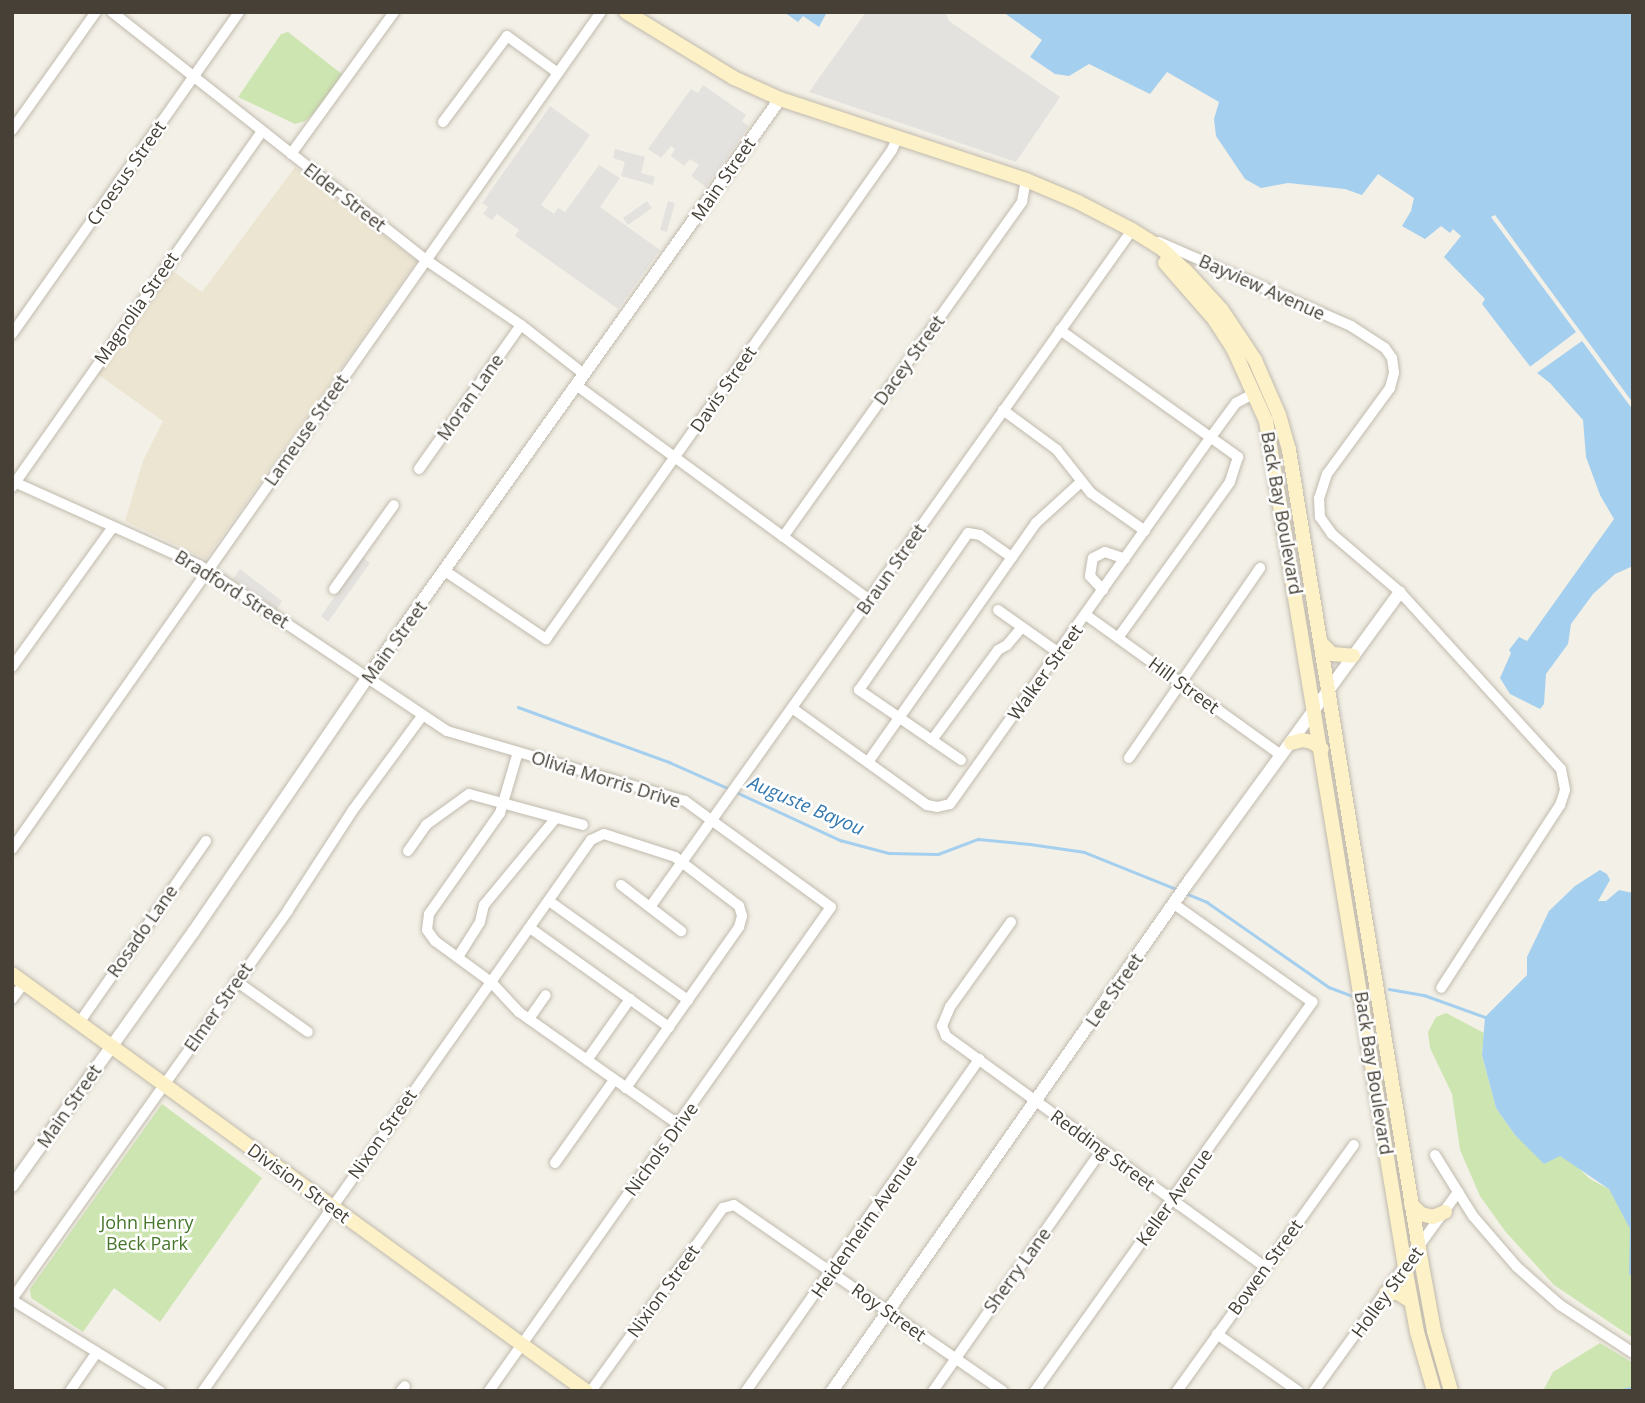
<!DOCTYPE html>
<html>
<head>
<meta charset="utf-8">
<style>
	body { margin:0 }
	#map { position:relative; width:1645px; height:1403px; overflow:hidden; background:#f3f0e7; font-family:"Open Sans",sans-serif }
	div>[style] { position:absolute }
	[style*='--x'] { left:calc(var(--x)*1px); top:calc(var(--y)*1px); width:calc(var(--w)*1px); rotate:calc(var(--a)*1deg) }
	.education>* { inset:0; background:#ece5d2 }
	.green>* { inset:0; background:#cde6b1 }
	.parking>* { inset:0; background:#e4e2df }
	.water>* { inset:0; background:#a5cfee }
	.pier>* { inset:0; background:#f3f0e7 }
	.stream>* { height:2.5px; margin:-1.25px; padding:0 1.25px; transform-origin:1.25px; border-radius:1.25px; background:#a5cfee }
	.roads { filter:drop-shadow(0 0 2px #c1baad) drop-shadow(0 0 2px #c1baad) }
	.minor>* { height:10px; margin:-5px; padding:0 5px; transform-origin:5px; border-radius:5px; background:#fff }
	.tertiary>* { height:12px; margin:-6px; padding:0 6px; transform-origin:6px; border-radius:6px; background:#fff }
	.secondary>* { height:14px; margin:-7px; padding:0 7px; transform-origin:7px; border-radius:7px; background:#fdf1c7 }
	span { translate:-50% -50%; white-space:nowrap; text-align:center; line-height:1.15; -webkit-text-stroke:5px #fff; paint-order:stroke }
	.street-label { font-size:18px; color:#464036 }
	.park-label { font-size:18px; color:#46762b }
	.water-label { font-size:19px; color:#3378af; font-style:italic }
	.frame { position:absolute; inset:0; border:14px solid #464036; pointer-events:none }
</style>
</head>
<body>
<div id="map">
	<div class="education">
		<div style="clip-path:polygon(295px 167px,417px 261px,206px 559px,125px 521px,143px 461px,163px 421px,96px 373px,171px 270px,202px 292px)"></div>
	</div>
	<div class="green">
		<div style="clip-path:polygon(288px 32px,343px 75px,319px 109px,305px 121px,295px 124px,238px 97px,281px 34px)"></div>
		<div style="clip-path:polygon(1446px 1013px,1484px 1033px,1482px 1055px,1496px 1108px,1515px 1135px,1553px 1157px,1560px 1156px,1574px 1164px,1590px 1179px,1609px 1189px,1621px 1207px,1630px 1229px,1633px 1338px,1554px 1285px,1505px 1231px,1480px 1196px,1460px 1150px,1452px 1094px,1430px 1048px,1428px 1032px,1436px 1017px)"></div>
		<div style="clip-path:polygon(162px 1104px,262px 1178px,160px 1322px,114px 1288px,83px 1332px,31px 1298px,30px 1289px)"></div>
		<div style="clip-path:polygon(1600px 1343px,1633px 1363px,1633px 1391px,1543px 1391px,1553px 1372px)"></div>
	</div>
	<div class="parking">
		<div style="clip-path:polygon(866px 12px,945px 12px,949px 21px,1060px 97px,1016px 162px,809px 92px)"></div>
		<div style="clip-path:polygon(703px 85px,746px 115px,742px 121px,749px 126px,706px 187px,691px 176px,699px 165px,690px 159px,684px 166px,671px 156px,675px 149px,671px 146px,661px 158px,648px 149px,691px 89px,698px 93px)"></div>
		<div style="clip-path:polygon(550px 106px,590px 135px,541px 205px,554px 214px,558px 208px,565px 212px,599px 165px,620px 178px,600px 207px,660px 250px,618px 309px,515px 236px,519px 230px,497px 214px,492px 220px,483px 214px,488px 207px,482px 203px)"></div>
		<div style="clip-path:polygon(615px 149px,645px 157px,641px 173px,655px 177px,653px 185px,621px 176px,625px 162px,613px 158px)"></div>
		<div style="clip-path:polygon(647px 201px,652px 208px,628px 225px,623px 218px)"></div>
		<div style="clip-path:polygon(668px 201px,675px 203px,667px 232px,660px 230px)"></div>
		<div style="clip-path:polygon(362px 557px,370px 563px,328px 622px,321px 616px)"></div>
		<div style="clip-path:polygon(240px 569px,282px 601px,277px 609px,233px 579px)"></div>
	</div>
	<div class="water">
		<div style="clip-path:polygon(784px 12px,827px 12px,819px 27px,803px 16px,798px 22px)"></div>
		<div style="clip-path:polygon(1003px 12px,1633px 12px,1633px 566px,1615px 574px,1593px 594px,1571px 624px,1568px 644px,1546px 674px,1544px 704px,1540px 709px,1510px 694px,1500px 678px,1511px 653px,1509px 650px,1519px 637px,1527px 641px,1614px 519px,1600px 495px,1586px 457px,1583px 420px,1550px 383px,1532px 369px,1482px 304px,1485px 299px,1444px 257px,1461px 236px,1453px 229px,1450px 233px,1441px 226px,1425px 239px,1402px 226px,1411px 211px,1414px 198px,1378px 174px,1362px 195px,1345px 189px,1288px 183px,1261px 188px,1245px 179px,1216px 136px,1214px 119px,1219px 102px,1167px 72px,1150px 94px,1089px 64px,1069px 76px,1055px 74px,1030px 57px,1042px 40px)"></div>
		<div style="clip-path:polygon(1600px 870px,1607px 874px,1610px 880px,1598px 901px,1606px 901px,1619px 890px,1633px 893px,1633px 1278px,1629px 1274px,1630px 1229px,1609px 1189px,1560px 1156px,1544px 1164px,1515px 1135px,1496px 1108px,1482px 1055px,1485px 1017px,1527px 975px,1527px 957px,1549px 911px,1575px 886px)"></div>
	</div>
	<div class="pier">
		<div style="clip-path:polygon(1495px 215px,1633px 403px,1633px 410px,1582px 341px,1534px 375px,1527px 369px,1576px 332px,1491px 217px)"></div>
	</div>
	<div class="stream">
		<div style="--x:518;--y:707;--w:161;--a:20"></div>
		<div style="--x:669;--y:762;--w:67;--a:23.9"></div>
		<div style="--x:736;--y:792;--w:115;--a:24.8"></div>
		<div style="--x:840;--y:840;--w:51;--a:14.9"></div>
		<div style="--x:889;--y:853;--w:49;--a:1.2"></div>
		<div style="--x:938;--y:854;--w:43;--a:-20.6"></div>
		<div style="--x:978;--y:839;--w:52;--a:5.5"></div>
		<div style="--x:1030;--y:844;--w:55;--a:8.4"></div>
		<div style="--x:1084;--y:852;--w:102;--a:21.8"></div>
		<div style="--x:1185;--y:893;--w:24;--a:22"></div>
		<div style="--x:1207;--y:902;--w:149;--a:34.9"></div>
		<div style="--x:1329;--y:987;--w:25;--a:21"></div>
		<div style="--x:1389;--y:989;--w:36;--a:10"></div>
		<div style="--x:1424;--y:995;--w:65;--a:19.8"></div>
		<div style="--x:1617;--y:1391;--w:16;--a:-11"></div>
	</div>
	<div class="roads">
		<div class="minor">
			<div style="--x:112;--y:12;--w:400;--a:38.3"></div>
			<div style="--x:426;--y:260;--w:115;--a:34.4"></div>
			<div style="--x:521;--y:325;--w:80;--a:37.9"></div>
			<div style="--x:443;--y:122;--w:107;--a:-53.3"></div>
			<div style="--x:507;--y:36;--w:63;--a:36"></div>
			<div style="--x:12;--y:130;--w:145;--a:-54.6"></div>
			<div style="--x:291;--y:154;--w:175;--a:-54"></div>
			<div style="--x:1159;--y:242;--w:210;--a:23.6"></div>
			<div style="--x:1351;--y:326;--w:40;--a:32.9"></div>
			<div style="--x:1385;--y:348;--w:12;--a:55"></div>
			<div style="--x:1392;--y:358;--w:15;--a:82"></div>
			<div style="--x:1394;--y:373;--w:16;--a:105"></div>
			<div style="--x:1390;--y:388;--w:107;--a:126.2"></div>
			<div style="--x:1327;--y:474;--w:25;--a:108"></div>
			<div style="--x:1319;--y:498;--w:19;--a:87"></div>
			<div style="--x:1320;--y:517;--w:21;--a:55"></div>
			<div style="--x:1332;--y:534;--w:89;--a:40.5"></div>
			<div style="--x:1400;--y:592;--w:239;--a:47.7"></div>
			<div style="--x:1561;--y:769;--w:21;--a:79"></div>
			<div style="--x:1565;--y:790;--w:16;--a:108"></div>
			<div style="--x:1560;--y:805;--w:218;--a:123"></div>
			<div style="--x:1060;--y:330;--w:219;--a:35.5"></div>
			<div style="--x:1238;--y:457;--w:26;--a:108"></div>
			<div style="--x:1230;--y:482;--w:192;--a:125.7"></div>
			<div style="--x:12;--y:334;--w:394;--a:-54.8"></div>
			<div style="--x:576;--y:385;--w:364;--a:36.2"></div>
			<div style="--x:1003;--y:410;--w:67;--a:36.5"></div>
			<div style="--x:1057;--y:450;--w:55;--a:51.7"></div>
			<div style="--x:1091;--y:493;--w:66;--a:35.1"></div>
			<div style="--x:419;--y:469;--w:176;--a:-54.7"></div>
			<div style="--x:12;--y:481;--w:205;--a:24.2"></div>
			<div style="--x:199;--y:565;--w:298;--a:33.8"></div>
			<div style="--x:447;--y:731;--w:248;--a:16.4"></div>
			<div style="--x:685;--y:801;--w:180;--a:36"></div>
			<div style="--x:831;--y:907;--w:593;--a:125.25"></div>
			<div style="--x:12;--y:487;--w:435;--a:-54.9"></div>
			<div style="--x:783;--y:537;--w:412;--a:-54.5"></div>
			<div style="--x:1022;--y:202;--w:22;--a:-80"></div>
			<div style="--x:445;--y:571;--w:122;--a:34"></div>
			<div style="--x:546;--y:639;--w:599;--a:-54.72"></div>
			<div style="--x:892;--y:150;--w:13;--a:-67"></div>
			<div style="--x:334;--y:589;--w:103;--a:-54.5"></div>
			<div style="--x:1103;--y:590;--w:19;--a:-133"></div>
			<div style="--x:1090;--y:576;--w:18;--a:-81"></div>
			<div style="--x:1093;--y:558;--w:13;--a:-27"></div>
			<div style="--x:1105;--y:552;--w:21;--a:19"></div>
			<div style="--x:998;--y:610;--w:75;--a:35.2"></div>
			<div style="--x:1086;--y:615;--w:241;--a:35.7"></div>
			<div style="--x:12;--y:667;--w:173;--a:-54.2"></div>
			<div style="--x:792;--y:708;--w:166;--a:35.7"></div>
			<div style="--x:927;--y:805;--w:10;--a:11"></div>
			<div style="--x:937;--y:807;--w:13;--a:-13"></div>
			<div style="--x:950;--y:804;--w:450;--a:-54.6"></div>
			<div style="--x:1211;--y:437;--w:42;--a:-53.7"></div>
			<div style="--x:1236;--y:403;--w:21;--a:-28"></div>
			<div style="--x:932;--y:740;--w:112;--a:-53.7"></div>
			<div style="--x:998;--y:650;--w:10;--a:-29"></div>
			<div style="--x:1007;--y:645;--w:23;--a:-50"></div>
			<div style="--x:518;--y:752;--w:64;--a:106.4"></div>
			<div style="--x:500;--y:813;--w:123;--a:125.1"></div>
			<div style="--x:429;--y:914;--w:16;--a:97"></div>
			<div style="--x:427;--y:930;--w:14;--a:54"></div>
			<div style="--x:435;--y:941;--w:69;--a:36.2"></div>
			<div style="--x:491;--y:982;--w:41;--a:47"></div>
			<div style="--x:519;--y:1012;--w:194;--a:35.2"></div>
			<div style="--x:1129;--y:758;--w:231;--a:-55.4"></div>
			<div style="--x:961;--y:760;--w:124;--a:-145.5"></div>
			<div style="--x:859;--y:690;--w:191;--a:-55.2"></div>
			<div style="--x:968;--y:533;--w:12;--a:9"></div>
			<div style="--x:980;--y:535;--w:39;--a:35"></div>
			<div style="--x:868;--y:762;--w:292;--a:-54.9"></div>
			<div style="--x:1036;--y:523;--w:59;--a:-42.3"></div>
			<div style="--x:12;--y:849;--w:1023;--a:-54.87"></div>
			<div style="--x:408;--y:851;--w:32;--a:-55"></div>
			<div style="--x:426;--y:825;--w:53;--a:-35.8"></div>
			<div style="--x:469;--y:794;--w:118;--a:15.2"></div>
			<div style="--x:621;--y:885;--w:76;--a:37.5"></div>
			<div style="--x:549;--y:901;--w:171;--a:35.5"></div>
			<div style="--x:650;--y:907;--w:831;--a:-54.55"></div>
			<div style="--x:1132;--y:230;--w:4;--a:27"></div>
			<div style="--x:1011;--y:922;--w:105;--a:125.7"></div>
			<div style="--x:950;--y:1007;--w:21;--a:113"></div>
			<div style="--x:942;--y:1026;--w:11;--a:68"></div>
			<div style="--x:946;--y:1036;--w:394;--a:35.9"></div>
			<div style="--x:530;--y:928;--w:171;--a:35.5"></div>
			<div style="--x:458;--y:957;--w:41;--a:-57.8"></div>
			<div style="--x:480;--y:922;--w:17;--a:-77"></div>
			<div style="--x:484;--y:905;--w:113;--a:-50.4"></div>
			<div style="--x:236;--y:981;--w:88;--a:35.3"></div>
			<div style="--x:12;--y:999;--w:20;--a:-53"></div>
			<div style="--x:529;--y:1019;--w:29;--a:-55"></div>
			<div style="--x:79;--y:1023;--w:222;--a:-55.1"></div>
			<div style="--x:587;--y:1060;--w:75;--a:-54.8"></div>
			<div style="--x:1435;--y:1155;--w:72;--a:58.1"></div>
			<div style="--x:1473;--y:1216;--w:67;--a:49.2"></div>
			<div style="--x:1517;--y:1267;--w:57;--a:41.5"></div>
			<div style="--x:1560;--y:1305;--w:87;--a:33.3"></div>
			<div style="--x:555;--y:1163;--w:102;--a:-54.6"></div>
			<div style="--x:12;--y:1299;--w:477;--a:-54.6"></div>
			<div style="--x:288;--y:910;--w:119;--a:-57"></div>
			<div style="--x:353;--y:810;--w:117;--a:-53.7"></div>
			<div style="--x:12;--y:1300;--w:174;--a:31.6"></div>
			<div style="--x:1217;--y:1334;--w:99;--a:35.1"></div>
			<div style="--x:70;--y:1391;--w:47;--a:-55.3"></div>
			<div style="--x:203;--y:1391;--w:674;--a:-54.85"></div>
			<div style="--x:591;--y:840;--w:14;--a:-25"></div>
			<div style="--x:604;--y:834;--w:75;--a:17.9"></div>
			<div style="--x:675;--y:857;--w:81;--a:37.4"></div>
			<div style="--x:739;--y:906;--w:10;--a:73"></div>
			<div style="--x:742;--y:916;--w:11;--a:105"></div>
			<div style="--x:739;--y:927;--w:197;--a:125.1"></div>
			<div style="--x:401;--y:1391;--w:6;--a:-51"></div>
			<div style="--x:591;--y:1391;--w:226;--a:-54.2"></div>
			<div style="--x:723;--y:1208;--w:11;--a:-15"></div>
			<div style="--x:734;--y:1205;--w:327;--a:34.7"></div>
			<div style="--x:746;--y:1391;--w:406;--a:-54.9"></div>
			<div style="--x:933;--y:1391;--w:294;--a:-55"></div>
			<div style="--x:1035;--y:1391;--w:478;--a:-54.5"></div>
			<div style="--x:1312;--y:1002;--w:169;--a:-144.6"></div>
			<div style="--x:1177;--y:1391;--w:303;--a:-54.3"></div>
			<div style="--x:1314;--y:1391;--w:246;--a:-54.1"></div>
		</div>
		<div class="tertiary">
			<div style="--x:12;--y:1186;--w:313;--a:-54.5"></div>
			<div style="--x:194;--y:931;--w:308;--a:-55.6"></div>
			<div style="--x:368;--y:677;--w:710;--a:-54.52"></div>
			<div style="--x:832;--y:1391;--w:624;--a:-54.99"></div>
			<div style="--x:1190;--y:880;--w:356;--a:-53.9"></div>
		</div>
		<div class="secondary">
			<div style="--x:626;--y:12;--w:127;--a:31.4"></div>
			<div style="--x:734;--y:78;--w:51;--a:24.5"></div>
			<div style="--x:780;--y:99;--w:259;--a:18.2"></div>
			<div style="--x:1026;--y:180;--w:56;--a:22.9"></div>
			<div style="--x:1078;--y:202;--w:61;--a:27.4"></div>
			<div style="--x:1132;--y:230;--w:34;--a:32"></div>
			<div style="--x:1161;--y:248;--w:33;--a:43"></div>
			<div style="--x:1185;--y:270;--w:53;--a:47.3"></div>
			<div style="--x:1221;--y:309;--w:61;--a:56.3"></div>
			<div style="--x:1255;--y:360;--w:60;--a:66.4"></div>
			<div style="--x:1279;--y:415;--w:36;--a:74"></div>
			<div style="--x:1289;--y:450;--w:810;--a:80.76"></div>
			<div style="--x:1419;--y:1249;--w:83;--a:79.6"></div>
			<div style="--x:1434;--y:1331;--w:62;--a:74.2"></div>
			<div style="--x:1165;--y:263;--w:74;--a:48.8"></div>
			<div style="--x:1214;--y:319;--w:35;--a:57"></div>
			<div style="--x:1233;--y:348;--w:80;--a:65.7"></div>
			<div style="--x:1266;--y:421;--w:857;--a:80.67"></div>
			<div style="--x:1405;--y:1267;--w:66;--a:79.5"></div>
			<div style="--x:1417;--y:1332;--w:61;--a:73.9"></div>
			<div style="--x:1321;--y:643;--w:16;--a:45"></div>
			<div style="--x:1332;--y:654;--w:21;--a:5"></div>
			<div style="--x:1291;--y:743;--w:11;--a:-15"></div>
			<div style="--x:1302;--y:740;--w:10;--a:11"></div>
			<div style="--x:1312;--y:742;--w:12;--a:35"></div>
			<div style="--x:12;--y:974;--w:709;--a:36"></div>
			<div style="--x:1411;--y:1204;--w:14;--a:45"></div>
			<div style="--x:1421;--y:1214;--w:12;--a:14"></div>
			<div style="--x:1433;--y:1217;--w:13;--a:-23"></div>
			<div style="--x:1386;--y:1293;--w:12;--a:0"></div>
			<div style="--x:1398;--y:1293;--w:15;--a:32"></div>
		</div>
	</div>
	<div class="street-label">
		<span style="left:126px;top:173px;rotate:-55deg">Croesus Street</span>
		<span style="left:723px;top:179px;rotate:-55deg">Main Street</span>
		<span style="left:345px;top:197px;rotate:38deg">Elder Street</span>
		<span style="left:1262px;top:287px;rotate:24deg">Bayview Avenue</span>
		<span style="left:136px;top:308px;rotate:-55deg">Magnolia Street</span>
		<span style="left:909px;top:360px;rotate:-54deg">Dacey Street</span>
		<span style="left:723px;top:389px;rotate:-55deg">Davis Street</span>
		<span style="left:470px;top:397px;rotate:-55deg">Moran Lane</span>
		<span style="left:306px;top:430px;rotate:-55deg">Lameuse Street</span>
		<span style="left:1282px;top:513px;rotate:80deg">Back Bay Boulevard</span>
		<span style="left:891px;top:569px;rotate:-55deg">Braun Street</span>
		<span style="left:232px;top:589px;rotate:32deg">Bradford Street</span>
		<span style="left:394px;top:642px;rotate:-54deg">Main Street</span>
		<span style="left:1045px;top:672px;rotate:-54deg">Walker Street</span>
		<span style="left:1184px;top:685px;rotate:36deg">Hill Street</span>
		<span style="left:606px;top:779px;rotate:17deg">Olivia Morris Drive</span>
		<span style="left:142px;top:931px;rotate:-55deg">Rosado Lane</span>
		<span style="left:1114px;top:990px;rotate:-55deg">Lee Street</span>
		<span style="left:218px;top:1007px;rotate:-55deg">Elmer Street</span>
		<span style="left:1374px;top:1073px;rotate:81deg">Back Bay Boulevard</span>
		<span style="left:69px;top:1106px;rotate:-55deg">Main Street</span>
		<span style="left:382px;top:1134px;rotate:-55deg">Nixon Street</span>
		<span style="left:661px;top:1149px;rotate:-54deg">Nichols Drive</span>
		<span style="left:1103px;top:1150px;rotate:36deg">Redding Street</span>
		<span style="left:299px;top:1183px;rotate:36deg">Division Street</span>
		<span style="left:1174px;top:1197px;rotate:-54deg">Keller Avenue</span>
		<span style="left:864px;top:1226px;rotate:-55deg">Heidenheim Avenue</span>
		<span style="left:1265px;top:1267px;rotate:-54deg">Bowen Street</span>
		<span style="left:1017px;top:1270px;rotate:-54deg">Sherry Lane</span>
		<span style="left:663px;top:1291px;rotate:-54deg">Nixion Street</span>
		<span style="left:1387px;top:1292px;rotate:-54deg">Holley Street</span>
		<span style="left:889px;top:1312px;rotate:35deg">Roy Street</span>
	</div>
	<div class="park-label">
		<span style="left:147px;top:1233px">John Henry<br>Beck Park</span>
	</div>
	<div class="water-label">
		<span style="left:806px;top:806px;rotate:23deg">Auguste Bayou</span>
	</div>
	<div class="frame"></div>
</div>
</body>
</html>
